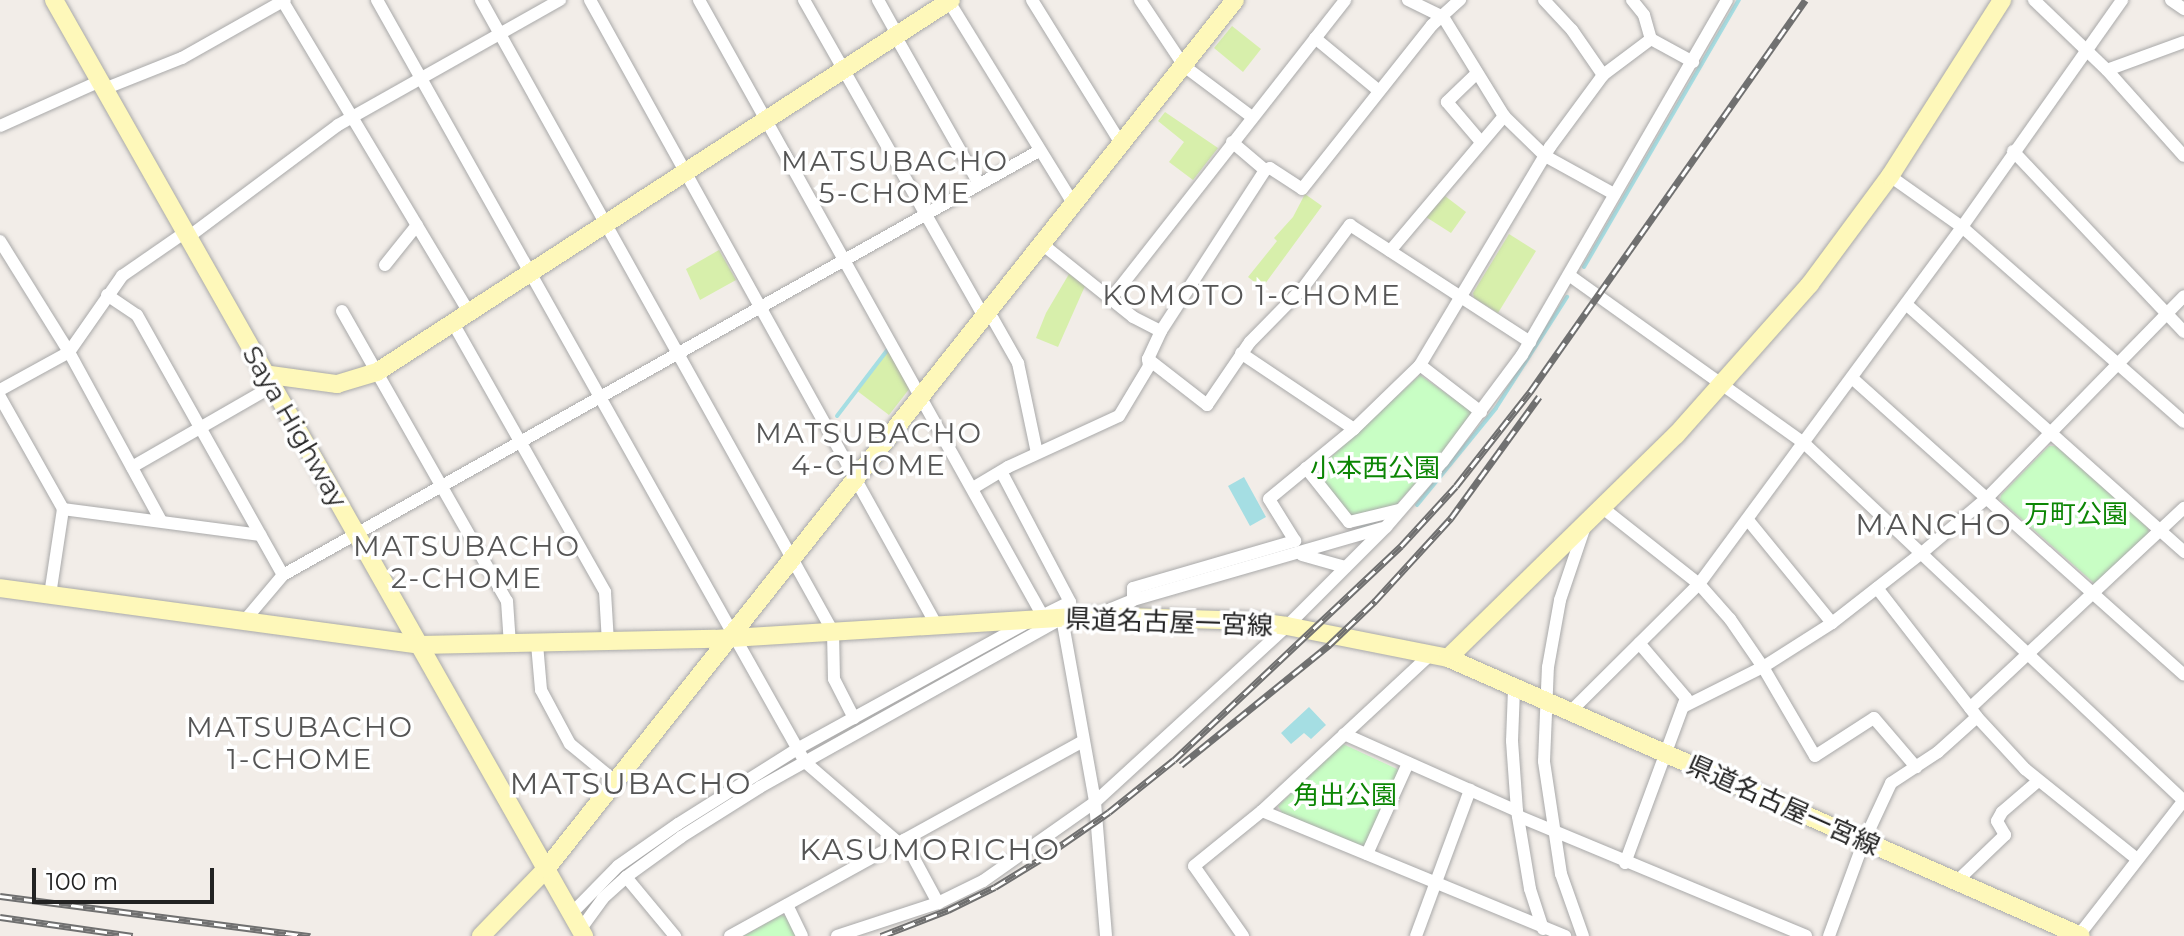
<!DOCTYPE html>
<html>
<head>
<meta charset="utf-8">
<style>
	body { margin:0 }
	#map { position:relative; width:2184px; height:936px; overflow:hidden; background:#f2ede8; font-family:Montserrat,"Noto Sans JP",sans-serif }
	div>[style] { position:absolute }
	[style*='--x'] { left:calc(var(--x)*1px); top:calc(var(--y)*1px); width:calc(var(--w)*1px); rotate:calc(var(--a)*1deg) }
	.grass>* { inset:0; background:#d7efab }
	.park>* { inset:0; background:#c8fec4 }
	.water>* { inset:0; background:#a5dee3 }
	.stream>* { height:4px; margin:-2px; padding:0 2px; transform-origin:2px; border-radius:2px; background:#a5dee3 }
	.roads { filter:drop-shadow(0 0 2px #a9a9a9) drop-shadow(0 0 2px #a9a9a9) }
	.street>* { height:12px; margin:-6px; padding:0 6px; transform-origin:6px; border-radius:6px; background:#fff }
	.secondary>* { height:18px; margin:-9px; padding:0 9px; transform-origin:9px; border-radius:9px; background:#fef8ba }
	.rail>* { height:7px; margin-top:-3.5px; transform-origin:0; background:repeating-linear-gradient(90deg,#fff 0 12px,#707070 0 24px); box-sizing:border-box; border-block:2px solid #707070 }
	span { translate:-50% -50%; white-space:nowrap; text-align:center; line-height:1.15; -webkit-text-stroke:7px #fff; paint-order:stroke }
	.street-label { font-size:26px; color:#222 }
	.park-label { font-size:26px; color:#0c8604 }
	.neighbourhood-label { font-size:28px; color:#555; letter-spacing:2px }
	.quarter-label { font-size:30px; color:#555; letter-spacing:2px }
	.scale { position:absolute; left:32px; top:868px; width:182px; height:36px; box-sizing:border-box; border:4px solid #222; border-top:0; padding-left:10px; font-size:24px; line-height:28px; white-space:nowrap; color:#222; -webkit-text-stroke:6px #fff; paint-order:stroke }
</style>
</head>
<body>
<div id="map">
	<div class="grass">
		<div style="clip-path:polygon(1232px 26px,1261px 49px,1243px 72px,1214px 48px)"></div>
		<div style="clip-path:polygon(1165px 112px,1218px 148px,1193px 180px,1169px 162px,1184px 142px,1158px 121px)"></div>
		<div style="clip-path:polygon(1305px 194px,1322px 206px,1262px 288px,1248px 277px,1277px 241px,1274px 238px,1293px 217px)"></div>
		<div style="clip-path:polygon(1445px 196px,1466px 212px,1451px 233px,1426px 217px)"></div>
		<div style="clip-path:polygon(1509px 234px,1536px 251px,1498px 313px,1474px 298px,1473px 293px)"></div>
		<div style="clip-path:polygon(719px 250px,736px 280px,700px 300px,686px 269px)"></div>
		<div style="clip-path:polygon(1069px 274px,1085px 286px,1058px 347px,1036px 338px,1046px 313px)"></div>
		<div style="clip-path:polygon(888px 349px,910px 388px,889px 415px,856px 390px)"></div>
	</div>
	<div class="park">
		<div style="clip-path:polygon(1420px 375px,1471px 411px,1471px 421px,1396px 505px,1349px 517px,1315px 472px)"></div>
		<div style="clip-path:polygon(2049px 446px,2056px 446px,2148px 528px,2149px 534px,2099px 582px,2094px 583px,2000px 500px,2001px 495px)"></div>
		<div style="clip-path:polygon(1343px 744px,1397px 769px,1399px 774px,1369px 843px,1362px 846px,1282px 813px,1278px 806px)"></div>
		<div style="clip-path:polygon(781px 915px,788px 917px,797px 936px,743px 936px)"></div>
	</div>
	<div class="water">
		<div style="clip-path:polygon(1244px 477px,1266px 517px,1250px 526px,1228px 486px)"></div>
		<div style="clip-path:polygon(1309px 707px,1326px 725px,1311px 739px,1304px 733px,1291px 744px,1281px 733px)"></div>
	</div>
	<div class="stream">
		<div style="--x:1584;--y:267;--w:309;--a:-59.9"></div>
		<div style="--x:837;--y:416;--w:84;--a:-52.7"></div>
		<div style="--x:1417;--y:505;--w:125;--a:-50.8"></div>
		<div style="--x:1496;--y:408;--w:132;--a:-57.4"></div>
		<div style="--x:1361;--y:528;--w:14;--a:-17"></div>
	</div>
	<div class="roads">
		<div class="street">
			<div style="--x:282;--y:0;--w:365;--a:59.1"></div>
			<div style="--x:377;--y:0;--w:874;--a:60.68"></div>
			<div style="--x:805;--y:762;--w:124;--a:40.8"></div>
			<div style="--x:481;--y:0;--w:723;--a:60.88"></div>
			<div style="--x:833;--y:632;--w:47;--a:88.8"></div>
			<div style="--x:834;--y:679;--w:44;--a:62.9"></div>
			<div style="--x:590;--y:0;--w:716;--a:61"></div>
			<div style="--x:699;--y:0;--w:710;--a:60.84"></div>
			<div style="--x:804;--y:0;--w:365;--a:60.4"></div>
			<div style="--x:984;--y:317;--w:9;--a:13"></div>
			<div style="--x:993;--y:319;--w:51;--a:60.4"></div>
			<div style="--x:1018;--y:363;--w:92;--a:78.1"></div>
			<div style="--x:878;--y:0;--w:41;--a:60.9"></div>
			<div style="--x:948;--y:0;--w:241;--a:58.4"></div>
			<div style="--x:1032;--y:0;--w:171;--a:58.2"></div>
			<div style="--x:1140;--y:0;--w:79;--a:56.3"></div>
			<div style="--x:1184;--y:66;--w:85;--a:36.9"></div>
			<div style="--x:1544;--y:0;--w:41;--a:47"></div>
			<div style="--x:1572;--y:30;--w:55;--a:55.4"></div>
			<div style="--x:1632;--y:0;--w:19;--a:51"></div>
			<div style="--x:1644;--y:15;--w:25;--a:74"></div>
			<div style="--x:1651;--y:39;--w:48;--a:28.7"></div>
			<div style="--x:2034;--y:0;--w:101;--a:43.8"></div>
			<div style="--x:2107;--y:70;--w:115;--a:48.2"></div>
			<div style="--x:2171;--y:0;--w:16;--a:35"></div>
			<div style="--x:896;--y:37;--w:169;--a:60.5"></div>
			<div style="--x:1315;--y:38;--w:83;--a:39.6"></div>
			<div style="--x:2107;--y:70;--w:82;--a:-20"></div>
			<div style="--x:1477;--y:73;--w:42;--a:136"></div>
			<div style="--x:1447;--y:102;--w:52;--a:49.6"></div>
			<div style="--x:104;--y:89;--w:84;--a:-21.7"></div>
			<div style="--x:182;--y:58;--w:118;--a:-29.4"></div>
			<div style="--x:1504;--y:116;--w:57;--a:44.3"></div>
			<div style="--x:1545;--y:156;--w:79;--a:28.8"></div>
			<div style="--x:0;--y:126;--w:110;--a:-24.2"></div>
			<div style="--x:1232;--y:142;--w:43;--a:40.3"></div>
			<div style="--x:1265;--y:170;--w:5;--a:-22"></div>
			<div style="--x:1270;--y:168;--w:38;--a:33"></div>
			<div style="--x:1302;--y:189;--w:209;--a:-51.6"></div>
			<div style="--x:1432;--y:25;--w:38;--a:-42"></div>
			<div style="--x:2013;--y:151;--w:249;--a:46.6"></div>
			<div style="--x:1890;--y:176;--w:88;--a:35.3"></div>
			<div style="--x:1962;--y:227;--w:295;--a:41.3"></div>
			<div style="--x:187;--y:238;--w:189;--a:-36.8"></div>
			<div style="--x:338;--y:125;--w:255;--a:-29.4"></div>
			<div style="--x:0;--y:241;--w:131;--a:58.1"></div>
			<div style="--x:69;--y:352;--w:192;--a:61.4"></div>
			<div style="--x:1042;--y:244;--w:117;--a:38.7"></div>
			<div style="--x:1133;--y:317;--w:31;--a:27"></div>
			<div style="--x:1390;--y:251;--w:177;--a:-49.8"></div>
			<div style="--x:1504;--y:116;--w:116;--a:-121.6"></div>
			<div style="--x:1443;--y:17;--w:39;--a:-154"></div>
			<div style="--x:385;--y:265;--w:51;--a:-51.3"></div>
			<div style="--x:1569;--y:275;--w:289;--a:35.6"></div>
			<div style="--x:1804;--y:443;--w:522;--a:43.29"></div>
			<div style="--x:107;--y:295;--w:36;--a:34"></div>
			<div style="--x:137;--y:315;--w:298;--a:60.7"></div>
			<div style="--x:1110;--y:300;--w:381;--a:-51.9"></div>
			<div style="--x:1906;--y:304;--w:373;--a:41.7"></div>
			<div style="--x:342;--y:311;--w:334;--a:60.4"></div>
			<div style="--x:507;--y:601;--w:44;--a:86.1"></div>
			<div style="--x:453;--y:323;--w:309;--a:60.5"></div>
			<div style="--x:605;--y:592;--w:50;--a:86.6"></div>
			<div style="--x:1148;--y:359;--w:75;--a:37.9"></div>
			<div style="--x:1207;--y:405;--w:76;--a:-55.7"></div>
			<div style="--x:1250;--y:342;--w:76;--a:-45.5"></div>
			<div style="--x:1303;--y:288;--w:79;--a:-53.3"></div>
			<div style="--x:1350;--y:225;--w:215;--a:33"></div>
			<div style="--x:1420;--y:365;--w:77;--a:37.6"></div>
			<div style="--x:1852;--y:378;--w:445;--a:41.8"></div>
			<div style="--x:0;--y:390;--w:79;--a:-28.8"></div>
			<div style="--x:69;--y:352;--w:93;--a:-55.1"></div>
			<div style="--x:122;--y:276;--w:75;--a:-34.7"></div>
			<div style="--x:0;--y:397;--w:129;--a:60.6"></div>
			<div style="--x:63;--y:509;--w:87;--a:98.6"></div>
			<div style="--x:1354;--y:429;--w:92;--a:-44.1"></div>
			<div style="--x:1420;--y:365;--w:254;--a:-59.2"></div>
			<div style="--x:1550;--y:147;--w:89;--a:-53.6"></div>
			<div style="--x:1603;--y:75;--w:60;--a:-36.9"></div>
			<div style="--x:132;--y:467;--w:160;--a:-29.9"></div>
			<div style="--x:1306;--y:468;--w:69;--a:51.5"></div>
			<div style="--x:1349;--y:522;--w:51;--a:-13.5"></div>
			<div style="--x:1002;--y:473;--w:146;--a:62.2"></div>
			<div style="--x:1070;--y:602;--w:28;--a:154"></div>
			<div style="--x:973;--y:488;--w:41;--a:-31"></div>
			<div style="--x:1008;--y:467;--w:122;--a:-24.7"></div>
			<div style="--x:1119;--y:416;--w:58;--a:-59"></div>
			<div style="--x:1149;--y:366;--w:7;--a:-98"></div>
			<div style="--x:1148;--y:359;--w:31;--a:-65"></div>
			<div style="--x:1161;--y:331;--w:192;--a:-57.1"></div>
			<div style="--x:63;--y:509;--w:199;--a:7.5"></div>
			<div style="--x:1604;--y:509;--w:121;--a:38.3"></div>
			<div style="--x:1699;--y:584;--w:47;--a:48.5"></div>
			<div style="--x:1730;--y:619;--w:58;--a:55.5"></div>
			<div style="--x:1763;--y:667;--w:103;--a:59.7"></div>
			<div style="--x:1815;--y:756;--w:70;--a:-32.8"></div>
			<div style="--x:1874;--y:718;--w:65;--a:49.4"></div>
			<div style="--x:1748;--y:520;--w:133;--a:50.8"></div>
			<div style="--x:1302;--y:555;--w:45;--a:15.6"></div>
			<div style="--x:1877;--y:588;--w:163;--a:52.2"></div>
			<div style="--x:1977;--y:717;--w:71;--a:47.3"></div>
			<div style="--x:2025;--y:769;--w:144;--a:38.8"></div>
			<div style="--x:1133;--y:600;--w:12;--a:-90"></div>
			<div style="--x:1133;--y:588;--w:169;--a:-16.2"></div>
			<div style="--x:1295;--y:541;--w:49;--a:-121.8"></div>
			<div style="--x:1269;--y:499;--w:110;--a:-39.5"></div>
			<div style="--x:1354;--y:429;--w:136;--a:-146.1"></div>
			<div style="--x:1101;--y:613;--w:35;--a:-22"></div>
			<div style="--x:1133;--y:600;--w:259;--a:-16.1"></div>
			<div style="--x:245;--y:620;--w:59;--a:-49.8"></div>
			<div style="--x:283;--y:575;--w:867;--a:-29.29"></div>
			<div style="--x:537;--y:644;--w:46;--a:85"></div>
			<div style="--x:541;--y:690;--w:61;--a:61.8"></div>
			<div style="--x:570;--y:744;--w:58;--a:39.4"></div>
			<div style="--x:1514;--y:689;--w:52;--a:92.2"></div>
			<div style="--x:1512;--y:741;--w:70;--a:85.9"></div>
			<div style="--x:1517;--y:811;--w:79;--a:80.5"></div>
			<div style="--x:1530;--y:889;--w:42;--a:72"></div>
			<div style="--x:1683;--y:707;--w:89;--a:-26.6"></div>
			<div style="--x:1763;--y:667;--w:82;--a:-32.5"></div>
			<div style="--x:1832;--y:623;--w:115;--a:-38"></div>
			<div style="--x:1923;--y:552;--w:84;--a:-40.2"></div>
			<div style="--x:1987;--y:498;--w:282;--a:-45.7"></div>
			<div style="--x:1970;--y:708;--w:293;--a:-43.1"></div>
			<div style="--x:1569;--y:713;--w:183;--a:-44.8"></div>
			<div style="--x:1699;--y:584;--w:443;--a:-53.6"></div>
			<div style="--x:1962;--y:227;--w:278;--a:-54.8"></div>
			<div style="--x:1344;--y:734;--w:189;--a:24"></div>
			<div style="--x:1262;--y:811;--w:328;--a:22.4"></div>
			<div style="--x:1518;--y:816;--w:312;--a:22.6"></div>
			<div style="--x:904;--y:840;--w:72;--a:61.6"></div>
			<div style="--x:1367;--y:854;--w:100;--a:-65.7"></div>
			<div style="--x:1625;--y:863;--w:176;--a:-69.7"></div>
			<div style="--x:1686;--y:698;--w:72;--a:-130.5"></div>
			<div style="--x:626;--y:877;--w:77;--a:50.3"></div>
			<div style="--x:1956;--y:882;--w:68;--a:-43.8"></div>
			<div style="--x:2005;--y:835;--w:16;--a:-120"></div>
			<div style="--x:1997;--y:821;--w:10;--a:-61"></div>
			<div style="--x:2002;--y:812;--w:48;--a:-40.7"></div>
			<div style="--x:787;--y:905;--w:34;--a:64"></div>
			<div style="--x:571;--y:914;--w:67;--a:-45.6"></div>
			<div style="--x:618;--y:866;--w:73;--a:-35"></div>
			<div style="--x:678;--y:824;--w:141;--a:-32.2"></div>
			<div style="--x:797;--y:749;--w:264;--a:-28.8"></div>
			<div style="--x:580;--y:930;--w:39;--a:-54"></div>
			<div style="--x:603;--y:898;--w:31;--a:-42"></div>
			<div style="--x:626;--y:877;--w:68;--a:-36"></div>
			<div style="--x:681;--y:837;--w:93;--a:-32.3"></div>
			<div style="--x:760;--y:787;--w:346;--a:-29.2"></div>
			<div style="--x:1062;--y:618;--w:187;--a:79.8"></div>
			<div style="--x:1095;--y:802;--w:134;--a:85.3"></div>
			<div style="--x:2079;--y:935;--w:171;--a:-52.1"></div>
			<div style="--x:730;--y:936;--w:403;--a:-28.9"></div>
			<div style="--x:837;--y:936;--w:106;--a:-18.1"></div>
			<div style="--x:938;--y:903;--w:50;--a:-26.1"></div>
			<div style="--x:983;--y:881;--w:137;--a:-35.2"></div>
			<div style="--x:1095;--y:802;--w:260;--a:-42.5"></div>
			<div style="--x:1287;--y:626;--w:140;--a:-45"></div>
			<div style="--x:1386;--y:527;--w:87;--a:-49.2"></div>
			<div style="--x:1443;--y:461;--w:132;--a:-53.3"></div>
			<div style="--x:1522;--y:355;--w:410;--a:-60"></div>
			<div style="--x:1243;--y:936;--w:85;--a:-125"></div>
			<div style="--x:1194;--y:866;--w:87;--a:-39"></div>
			<div style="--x:1262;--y:811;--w:231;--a:-42.9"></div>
			<div style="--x:1416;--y:936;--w:156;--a:-69.7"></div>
			<div style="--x:1583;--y:936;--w:66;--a:-109.5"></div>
			<div style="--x:1561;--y:874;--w:114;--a:-98.6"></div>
			<div style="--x:1544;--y:761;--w:94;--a:-87.6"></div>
			<div style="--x:1548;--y:667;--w:68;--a:-79.8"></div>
			<div style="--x:1560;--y:600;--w:75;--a:-71.3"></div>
			<div style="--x:1829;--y:936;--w:101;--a:-69.8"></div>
			<div style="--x:1864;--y:841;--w:64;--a:-65"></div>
			<div style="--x:1891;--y:783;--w:56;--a:-33.4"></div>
			<div style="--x:1938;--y:752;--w:52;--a:-41.9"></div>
		</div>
		<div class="secondary">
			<div style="--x:54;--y:0;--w:1076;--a:60.48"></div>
			<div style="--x:263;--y:374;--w:75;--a:7.7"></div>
			<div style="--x:337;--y:384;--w:42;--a:-16.7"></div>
			<div style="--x:377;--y:372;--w:684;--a:-32.95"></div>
			<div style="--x:0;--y:588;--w:424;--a:7.7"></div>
			<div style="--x:420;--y:645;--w:295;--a:-1.2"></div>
			<div style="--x:715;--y:639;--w:380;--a:-3.5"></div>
			<div style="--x:1094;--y:616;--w:157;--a:1.8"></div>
			<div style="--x:1251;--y:621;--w:36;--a:8"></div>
			<div style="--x:1287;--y:626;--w:164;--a:11.2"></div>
			<div style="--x:1448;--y:658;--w:691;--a:23.71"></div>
			<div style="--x:1448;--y:658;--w:319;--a:-44.4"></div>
			<div style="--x:1676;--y:435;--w:202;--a:-48.4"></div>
			<div style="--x:1810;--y:284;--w:134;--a:-53.5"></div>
			<div style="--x:1890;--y:176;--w:209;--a:-57.5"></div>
			<div style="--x:481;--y:936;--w:93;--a:-45.9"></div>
			<div style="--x:546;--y:869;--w:1109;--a:-51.59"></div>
		</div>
	</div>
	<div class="rail">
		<div style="--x:1181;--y:765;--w:191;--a:-39"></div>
		<div style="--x:1329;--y:645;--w:64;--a:-43.7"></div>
		<div style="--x:1375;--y:601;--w:113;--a:-47.5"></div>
		<div style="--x:1451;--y:518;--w:150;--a:-54"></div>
		<div style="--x:0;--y:896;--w:313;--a:7.4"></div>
		<div style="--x:0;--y:917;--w:134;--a:8.1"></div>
		<div style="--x:881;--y:936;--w:72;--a:-21.2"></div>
		<div style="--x:948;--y:910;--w:52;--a:-26.1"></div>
		<div style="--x:995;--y:887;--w:57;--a:-31.5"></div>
		<div style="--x:1044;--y:857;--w:79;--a:-34.7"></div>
		<div style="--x:1109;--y:812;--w:83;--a:-38.7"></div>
		<div style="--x:1174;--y:760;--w:312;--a:-43.3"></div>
		<div style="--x:1401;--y:546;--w:81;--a:-47.5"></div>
		<div style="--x:1456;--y:486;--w:120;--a:-51.8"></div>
		<div style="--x:1530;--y:392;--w:479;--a:-54.9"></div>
	</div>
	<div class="street-label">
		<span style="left:294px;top:427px;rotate:60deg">Saya Highway</span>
		<span style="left:1169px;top:623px;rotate:2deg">県道名古屋一宮線</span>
		<span style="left:1783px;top:806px;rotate:24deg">県道名古屋一宮線</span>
	</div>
	<div class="park-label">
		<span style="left:1375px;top:469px">小本西公園</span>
		<span style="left:2076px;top:515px">万町公園</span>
		<span style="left:1345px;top:796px">角出公園</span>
	</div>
	<div class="neighbourhood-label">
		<span style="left:895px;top:177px">MATSUBACHO<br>5-CHOME</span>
		<span style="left:1252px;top:295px">KOMOTO 1-CHOME</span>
		<span style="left:869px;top:449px">MATSUBACHO<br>4-CHOME</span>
		<span style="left:467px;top:562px">MATSUBACHO<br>2-CHOME</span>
		<span style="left:300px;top:743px">MATSUBACHO<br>1-CHOME</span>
	</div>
	<div class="quarter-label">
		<span style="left:1934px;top:525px">MANCHO</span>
		<span style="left:631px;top:784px">MATSUBACHO</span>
		<span style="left:930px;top:850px">KASUMORICHO</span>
	</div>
	<div class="scale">100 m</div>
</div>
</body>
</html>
